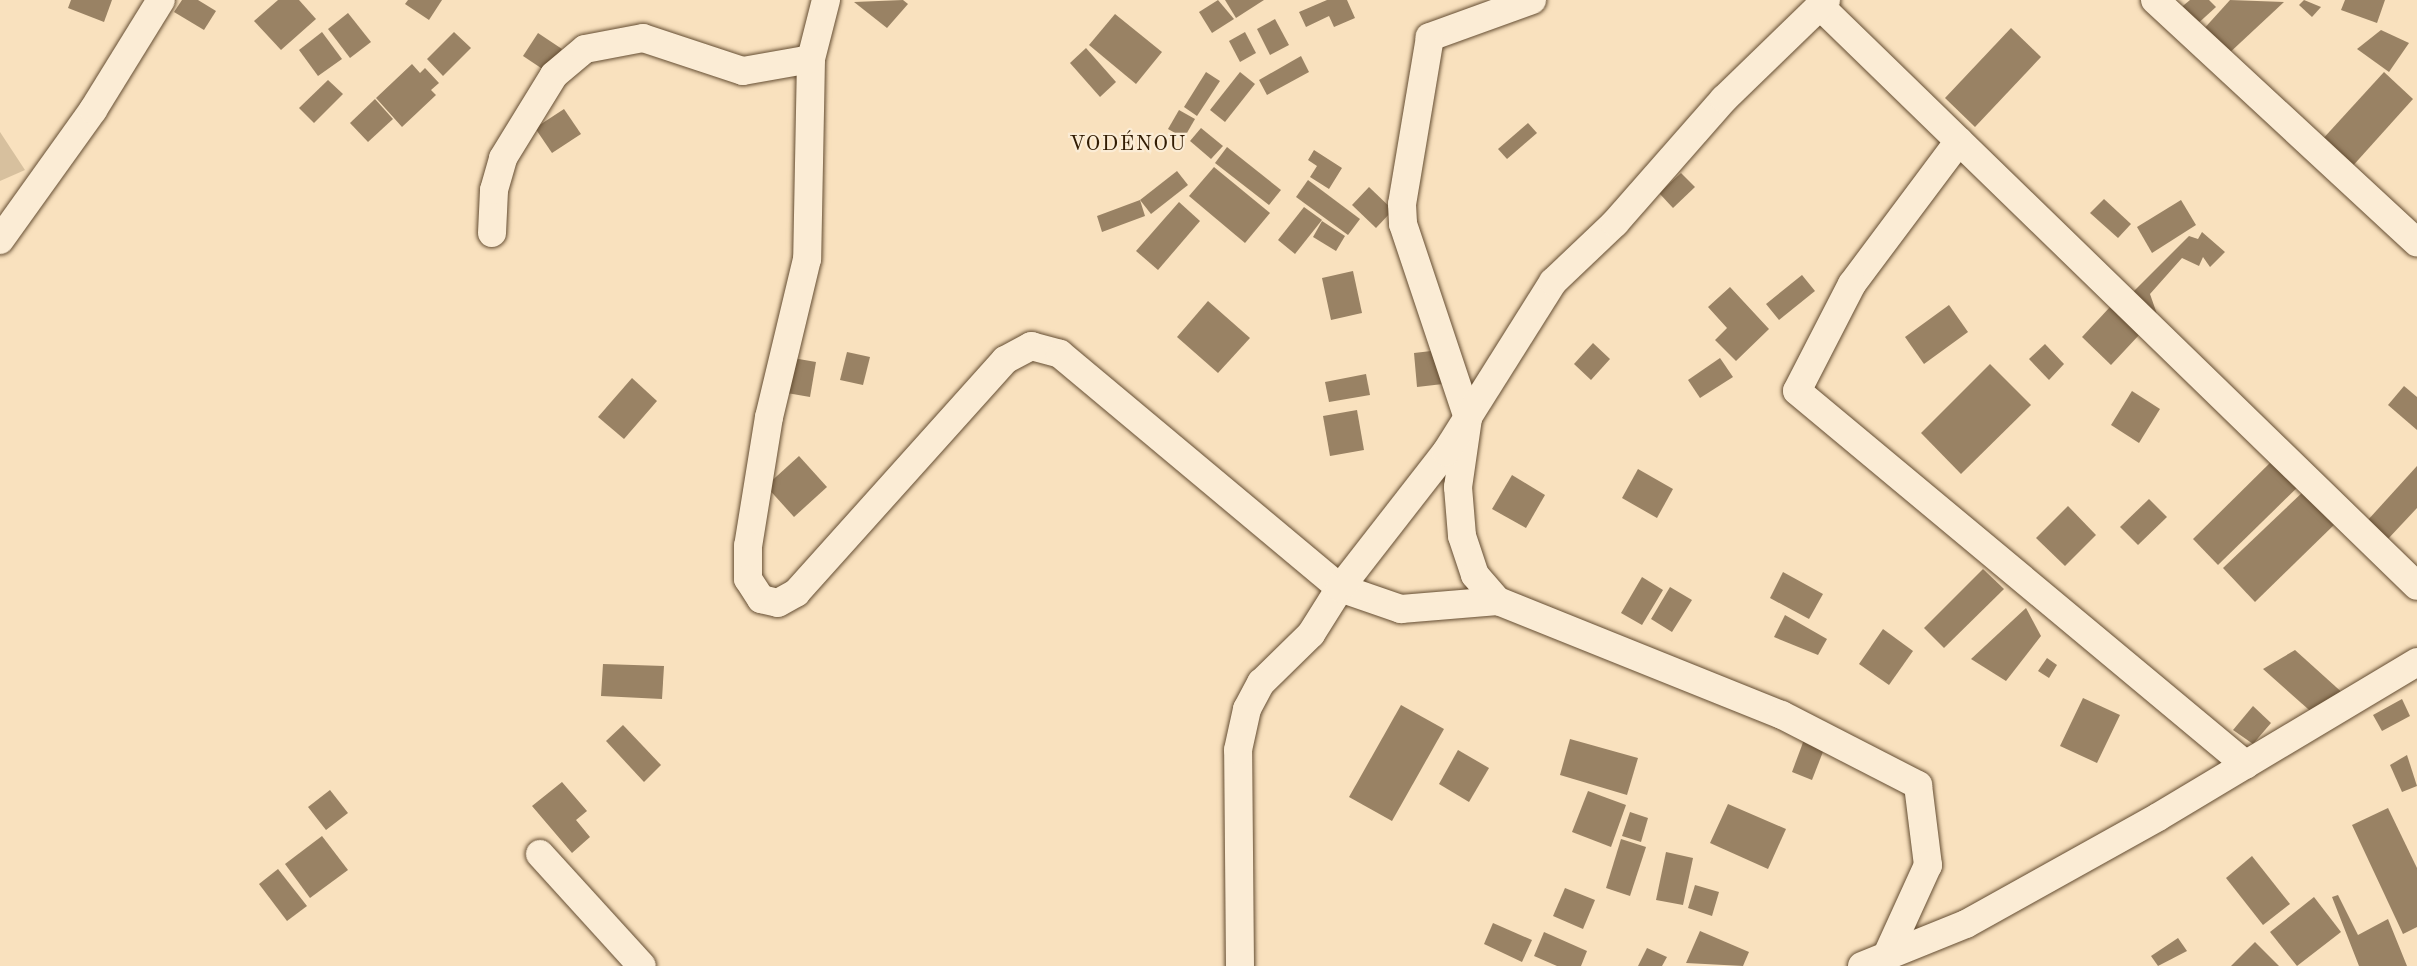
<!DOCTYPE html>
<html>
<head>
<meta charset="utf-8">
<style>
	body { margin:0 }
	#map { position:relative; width:2417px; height:966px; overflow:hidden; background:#f9e1be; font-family:"Old Standard TT",serif }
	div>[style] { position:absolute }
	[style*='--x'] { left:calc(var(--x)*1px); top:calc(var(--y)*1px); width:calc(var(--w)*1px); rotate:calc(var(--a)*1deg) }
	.green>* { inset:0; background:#d7c09e }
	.building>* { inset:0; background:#998264 }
	.roads { filter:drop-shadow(0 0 2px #644d32) drop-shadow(0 0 2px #644d32) }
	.street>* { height:28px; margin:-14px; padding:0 14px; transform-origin:14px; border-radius:14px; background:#fbecd5 }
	span { translate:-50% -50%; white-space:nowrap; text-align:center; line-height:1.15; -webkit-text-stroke:4.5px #fbecd5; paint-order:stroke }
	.quarter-label { font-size:21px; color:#321c03; letter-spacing:1.5px }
</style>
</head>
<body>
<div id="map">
	<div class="green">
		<div style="clip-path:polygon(0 132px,25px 170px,0 181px)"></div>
	</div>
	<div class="building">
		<div style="clip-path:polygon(71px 0,112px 0,104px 22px,68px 8px)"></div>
		<div style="clip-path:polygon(182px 0,198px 0,216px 11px,204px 30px,174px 12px)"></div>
		<div style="clip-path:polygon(278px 0,299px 0,316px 19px,281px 50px,254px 21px)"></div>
		<div style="clip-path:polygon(408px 0,442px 0,429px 20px,405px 4px)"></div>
		<div style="clip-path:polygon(903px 0,908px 4px,887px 28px,854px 2px)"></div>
		<div style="clip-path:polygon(1218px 0,1234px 19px,1212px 33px,1199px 12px)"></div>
		<div style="clip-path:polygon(1225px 0,1264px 0,1236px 18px)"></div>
		<div style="clip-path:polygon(1327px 0,1347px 0,1355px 18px,1334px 27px,1329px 16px,1306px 27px,1299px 12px)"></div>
		<div style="clip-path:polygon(2190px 0,2209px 0,2216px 7px,2194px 27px,2178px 10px)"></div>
		<div style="clip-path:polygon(2230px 0,2284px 2px,2225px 57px,2201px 32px)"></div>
		<div style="clip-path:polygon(2304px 0,2321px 7px,2312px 17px,2299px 5px)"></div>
		<div style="clip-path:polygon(2345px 0,2385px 0,2377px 23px,2341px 10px)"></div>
		<div style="clip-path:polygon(348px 13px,371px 42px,350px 58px,328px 29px)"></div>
		<div style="clip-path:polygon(1115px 14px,1162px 52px,1136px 84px,1089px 45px)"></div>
		<div style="clip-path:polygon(1275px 19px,1289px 45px,1270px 55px,1257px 29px)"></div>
		<div style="clip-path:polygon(2011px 28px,2041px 57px,1975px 127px,1945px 98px)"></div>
		<div style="clip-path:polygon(2381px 30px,2409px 43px,2389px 72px,2357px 49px)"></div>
		<div style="clip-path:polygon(322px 32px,342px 59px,318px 76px,299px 50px)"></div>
		<div style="clip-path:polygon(454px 32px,471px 48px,443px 76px,427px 59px)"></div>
		<div style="clip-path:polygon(1245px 32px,1256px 53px,1240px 62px,1229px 41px)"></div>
		<div style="clip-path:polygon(538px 33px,562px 49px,547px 72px,523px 56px)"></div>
		<div style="clip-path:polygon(1086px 48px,1116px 82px,1100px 97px,1070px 63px)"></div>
		<div style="clip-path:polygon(1301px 56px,1309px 72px,1267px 95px,1259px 80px)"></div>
		<div style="clip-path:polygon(412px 64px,420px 73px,425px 68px,439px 83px,431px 90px,436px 95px,402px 127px,376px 98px)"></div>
		<div style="clip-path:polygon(1206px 72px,1220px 81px,1197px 116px,1184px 107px)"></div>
		<div style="clip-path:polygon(1240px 72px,1255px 84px,1225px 122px,1210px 110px)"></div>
		<div style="clip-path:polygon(2384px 72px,2413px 99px,2350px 169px,2320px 142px)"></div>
		<div style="clip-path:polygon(328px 80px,343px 94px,314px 123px,299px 108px)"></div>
		<div style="clip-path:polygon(375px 99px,393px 119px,368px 142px,350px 123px)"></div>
		<div style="clip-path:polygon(564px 109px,581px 134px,552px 153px,535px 128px)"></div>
		<div style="clip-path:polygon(1179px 110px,1195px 119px,1184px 138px,1168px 129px)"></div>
		<div style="clip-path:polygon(1528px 123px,1537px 133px,1507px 159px,1498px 149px)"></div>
		<div style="clip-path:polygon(1201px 128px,1223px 146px,1211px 159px,1190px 141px)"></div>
		<div style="clip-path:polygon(1227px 147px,1281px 190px,1269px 205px,1215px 163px)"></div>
		<div style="clip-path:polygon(1314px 150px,1342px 168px,1329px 189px,1310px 177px,1317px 166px,1308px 160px)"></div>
		<div style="clip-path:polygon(1214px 167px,1270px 213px,1245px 243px,1189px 196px)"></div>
		<div style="clip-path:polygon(1177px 171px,1188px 185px,1151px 214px,1140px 200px)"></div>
		<div style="clip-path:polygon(1681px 173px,1695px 187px,1673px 208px,1659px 193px)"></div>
		<div style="clip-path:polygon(1308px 180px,1360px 219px,1348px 235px,1296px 197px)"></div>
		<div style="clip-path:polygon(1369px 187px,1393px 210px,1376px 228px,1352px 205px)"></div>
		<div style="clip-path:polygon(2104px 199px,2131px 224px,2118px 238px,2090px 213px)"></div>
		<div style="clip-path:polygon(1140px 200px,1145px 216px,1102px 232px,1097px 216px)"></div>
		<div style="clip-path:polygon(2181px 200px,2196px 225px,2152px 253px,2137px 227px)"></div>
		<div style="clip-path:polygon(1179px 202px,1200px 221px,1158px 270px,1136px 251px)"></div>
		<div style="clip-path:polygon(1304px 207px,1322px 220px,1295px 254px,1278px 240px)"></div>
		<div style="clip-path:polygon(1322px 221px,1345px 236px,1336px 251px,1313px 237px)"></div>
		<div style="clip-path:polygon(2202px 232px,2225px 252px,2210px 267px,2203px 257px,2199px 266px,2182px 258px,2150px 294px,2158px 317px,2131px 294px,2189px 236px,2198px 239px)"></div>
		<div style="clip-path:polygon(1353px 271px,1362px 313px,1331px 320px,1322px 278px)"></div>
		<div style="clip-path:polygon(1802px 275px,1815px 291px,1779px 320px,1766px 304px)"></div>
		<div style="clip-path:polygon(1730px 287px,1769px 329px,1736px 361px,1715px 340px,1727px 328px,1708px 307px)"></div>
		<div style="clip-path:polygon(1208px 301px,1250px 338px,1218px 373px,1177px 337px)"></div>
		<div style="clip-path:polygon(1949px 305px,1968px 332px,1924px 364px,1905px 337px)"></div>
		<div style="clip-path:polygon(2110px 307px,2140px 334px,2111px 365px,2082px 337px)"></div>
		<div style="clip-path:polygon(1593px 343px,1610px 359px,1591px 380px,1574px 364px)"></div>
		<div style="clip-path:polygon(2045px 344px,2064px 364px,2049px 380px,2029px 359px)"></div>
		<div style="clip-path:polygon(1440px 350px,1443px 384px,1417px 387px,1414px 353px)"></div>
		<div style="clip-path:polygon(847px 352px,870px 357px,863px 385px,840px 380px)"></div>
		<div style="clip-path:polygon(793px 358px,816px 362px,810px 397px,787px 393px)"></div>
		<div style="clip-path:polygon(1720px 358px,1733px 377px,1700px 398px,1688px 380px)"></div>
		<div style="clip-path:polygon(1990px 364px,2031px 405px,1961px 474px,1921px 433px)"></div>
		<div style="clip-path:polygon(1366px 374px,1370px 395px,1329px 402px,1325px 382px)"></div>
		<div style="clip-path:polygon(632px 378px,657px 401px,624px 439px,598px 417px)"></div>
		<div style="clip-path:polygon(2404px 386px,2417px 397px,2417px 430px,2388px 405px)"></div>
		<div style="clip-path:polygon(2132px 391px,2160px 409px,2139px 443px,2111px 425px)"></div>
		<div style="clip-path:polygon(1357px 410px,1364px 450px,1330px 456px,1323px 416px)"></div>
		<div style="clip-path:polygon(2279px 454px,2305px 480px,2218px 565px,2193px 539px)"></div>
		<div style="clip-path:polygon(799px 456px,827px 487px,794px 517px,766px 486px)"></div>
		<div style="clip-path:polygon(2417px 466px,2417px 508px,2387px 540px,2367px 521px)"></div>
		<div style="clip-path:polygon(1638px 469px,1673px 489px,1657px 518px,1622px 498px)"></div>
		<div style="clip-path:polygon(1512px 475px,1545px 495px,1526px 528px,1492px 509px)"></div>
		<div style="clip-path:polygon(2306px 489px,2337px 522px,2255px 602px,2223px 568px)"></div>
		<div style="clip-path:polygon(2149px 499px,2167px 517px,2138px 545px,2120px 527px)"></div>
		<div style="clip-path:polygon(2068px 506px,2096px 535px,2065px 566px,2036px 538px)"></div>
		<div style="clip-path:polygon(1983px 569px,2004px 589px,1944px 648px,1924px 628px)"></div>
		<div style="clip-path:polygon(1783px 572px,1823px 594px,1809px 619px,1770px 598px)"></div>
		<div style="clip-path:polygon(1642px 577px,1663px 590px,1642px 625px,1621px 613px)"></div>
		<div style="clip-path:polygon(1670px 587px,1692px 600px,1672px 632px,1651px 619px)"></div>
		<div style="clip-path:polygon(2026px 608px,2041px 636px,2006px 681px,1971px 659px)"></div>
		<div style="clip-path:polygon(1785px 615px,1827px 639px,1818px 655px,1774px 637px)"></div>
		<div style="clip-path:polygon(1883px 629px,1913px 651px,1889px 685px,1859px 664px)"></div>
		<div style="clip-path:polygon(2295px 650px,2346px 696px,2317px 717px,2263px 669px)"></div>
		<div style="clip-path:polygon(2047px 658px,2057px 665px,2049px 678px,2038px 671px)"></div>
		<div style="clip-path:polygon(603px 664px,664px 666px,662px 699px,601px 696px)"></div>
		<div style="clip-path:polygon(2083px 698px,2120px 715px,2097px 763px,2060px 746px)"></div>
		<div style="clip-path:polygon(2402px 699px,2410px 716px,2382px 731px,2373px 715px)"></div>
		<div style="clip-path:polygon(1401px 705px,1444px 729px,1392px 821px,1349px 797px)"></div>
		<div style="clip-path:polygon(2253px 706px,2271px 723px,2253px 744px,2233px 730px)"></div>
		<div style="clip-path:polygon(623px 725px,661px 765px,644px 782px,606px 741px)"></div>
		<div style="clip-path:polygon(1805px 737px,1826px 744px,1812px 780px,1792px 772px)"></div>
		<div style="clip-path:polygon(1570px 739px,1638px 758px,1627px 795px,1560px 775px)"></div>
		<div style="clip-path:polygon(1458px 750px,1489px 768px,1469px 802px,1439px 784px)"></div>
		<div style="clip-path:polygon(2407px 755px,2417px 786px,2402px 792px,2390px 765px)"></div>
		<div style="clip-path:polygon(562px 782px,587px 811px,576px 820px,590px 837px,572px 853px,532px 806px)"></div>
		<div style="clip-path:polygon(330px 790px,348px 813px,326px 830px,308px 807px)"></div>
		<div style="clip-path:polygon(1588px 791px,1626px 805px,1611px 847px,1572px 832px)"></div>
		<div style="clip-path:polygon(1728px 804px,1786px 829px,1768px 869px,1710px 843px)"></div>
		<div style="clip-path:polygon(2388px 808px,2417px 868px,2417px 927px,2403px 934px,2352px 825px)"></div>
		<div style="clip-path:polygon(1630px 812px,1648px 818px,1641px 842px,1622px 836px)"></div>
		<div style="clip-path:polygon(322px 836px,348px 870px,310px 898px,285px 864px)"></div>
		<div style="clip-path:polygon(1621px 839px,1646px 847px,1630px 896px,1606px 888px)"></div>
		<div style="clip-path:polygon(1666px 852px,1693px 858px,1683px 905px,1656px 900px)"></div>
		<div style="clip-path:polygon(2252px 856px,2290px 904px,2263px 925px,2226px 878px)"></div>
		<div style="clip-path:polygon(278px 869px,307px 906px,287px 921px,259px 884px)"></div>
		<div style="clip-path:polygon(1695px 885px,1719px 892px,1712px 916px,1688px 908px)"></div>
		<div style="clip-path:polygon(1565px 888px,1595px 900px,1583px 929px,1553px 916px)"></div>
		<div style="clip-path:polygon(2338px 895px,2358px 935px,2388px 919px,2407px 966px,2359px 966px,2332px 897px)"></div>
		<div style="clip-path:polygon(2314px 897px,2341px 932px,2297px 966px,2270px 932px)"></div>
		<div style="clip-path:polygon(1493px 923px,1532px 940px,1522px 962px,1484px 944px)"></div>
		<div style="clip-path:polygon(1700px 931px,1749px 952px,1743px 966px,1686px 963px)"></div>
		<div style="clip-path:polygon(1544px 932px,1587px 951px,1581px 966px,1557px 966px,1534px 956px)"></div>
		<div style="clip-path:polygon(2178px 938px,2187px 951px,2158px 966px,2151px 956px)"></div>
		<div style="clip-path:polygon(2255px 942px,2279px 966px,2231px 966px)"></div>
		<div style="clip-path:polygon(1647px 948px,1667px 957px,1662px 966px,1638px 966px)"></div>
	</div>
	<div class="roads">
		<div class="street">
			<div style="--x:826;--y:0;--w:61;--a:104.3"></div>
			<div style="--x:811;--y:59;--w:200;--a:91.1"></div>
			<div style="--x:807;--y:259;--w:163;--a:103.5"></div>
			<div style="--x:769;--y:417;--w:131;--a:99.2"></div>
			<div style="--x:748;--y:546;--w:33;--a:90"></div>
			<div style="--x:748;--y:579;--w:24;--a:57"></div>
			<div style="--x:761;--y:599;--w:17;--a:13"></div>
			<div style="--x:778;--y:603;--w:21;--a:-29"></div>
			<div style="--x:796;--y:593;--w:313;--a:-48.1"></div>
			<div style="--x:1005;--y:360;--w:30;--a:-28"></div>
			<div style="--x:1031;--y:346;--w:30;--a:15"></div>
			<div style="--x:1060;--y:354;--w:365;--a:39.9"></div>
			<div style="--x:1340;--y:588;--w:65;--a:19"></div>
			<div style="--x:1401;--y:609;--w:97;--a:-4.7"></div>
			<div style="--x:1532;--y:0;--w:109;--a:160.1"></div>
			<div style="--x:1430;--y:37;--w:169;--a:99.5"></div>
			<div style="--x:1402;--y:204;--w:20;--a:87"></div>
			<div style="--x:1403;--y:224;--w:205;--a:71.5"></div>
			<div style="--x:1468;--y:418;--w:70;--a:98.2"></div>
			<div style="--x:1458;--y:487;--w:49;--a:85.3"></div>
			<div style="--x:1462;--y:536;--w:41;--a:71.6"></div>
			<div style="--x:1475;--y:575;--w:35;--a:49"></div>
			<div style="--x:1498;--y:601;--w:306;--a:21.9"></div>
			<div style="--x:1782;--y:715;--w:153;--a:27.2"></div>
			<div style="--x:1918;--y:785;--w:81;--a:82.9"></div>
			<div style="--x:1928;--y:865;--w:111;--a:114.5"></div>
			<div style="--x:2155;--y:0;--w:357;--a:42.8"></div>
			<div style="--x:1820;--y:6;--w:832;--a:44.17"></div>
			<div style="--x:1959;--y:141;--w:179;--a:126.8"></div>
			<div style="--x:1852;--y:284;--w:120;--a:117.2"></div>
			<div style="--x:1797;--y:391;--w:584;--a:39.79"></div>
			<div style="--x:492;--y:233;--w:43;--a:-87.3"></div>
			<div style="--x:494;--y:190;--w:33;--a:-74"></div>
			<div style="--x:503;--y:158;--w:97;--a:-58.4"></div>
			<div style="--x:554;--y:75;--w:40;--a:-40"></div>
			<div style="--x:585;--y:49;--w:59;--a:-10.7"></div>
			<div style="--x:643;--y:38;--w:105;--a:18.3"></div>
			<div style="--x:743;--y:71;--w:69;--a:-10"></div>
			<div style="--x:0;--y:240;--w:160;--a:-54.4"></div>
			<div style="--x:93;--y:110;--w:129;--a:-58.3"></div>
			<div style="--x:540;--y:854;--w:151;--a:47.7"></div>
			<div style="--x:1240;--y:966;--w:216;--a:-90.5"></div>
			<div style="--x:1238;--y:750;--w:42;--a:-77.6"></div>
			<div style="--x:1247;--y:709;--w:30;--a:-62"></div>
			<div style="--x:1261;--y:683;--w:70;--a:-44.4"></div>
			<div style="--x:1311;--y:634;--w:54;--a:-57.8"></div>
			<div style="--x:1340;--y:588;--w:172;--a:-52.1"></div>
			<div style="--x:1446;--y:452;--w:201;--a:-57.8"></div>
			<div style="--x:1553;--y:282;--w:86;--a:-43.6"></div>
			<div style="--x:1615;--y:223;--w:165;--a:-48.7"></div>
			<div style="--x:1724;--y:99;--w:142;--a:-44.1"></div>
			<div style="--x:1862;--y:966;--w:112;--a:-22"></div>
			<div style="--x:1966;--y:924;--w:220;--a:-29.1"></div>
			<div style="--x:2158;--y:817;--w:302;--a:-30.9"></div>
		</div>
	</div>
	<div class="quarter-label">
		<span style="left:1128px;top:145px">VODÉNOU</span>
	</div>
</div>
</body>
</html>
